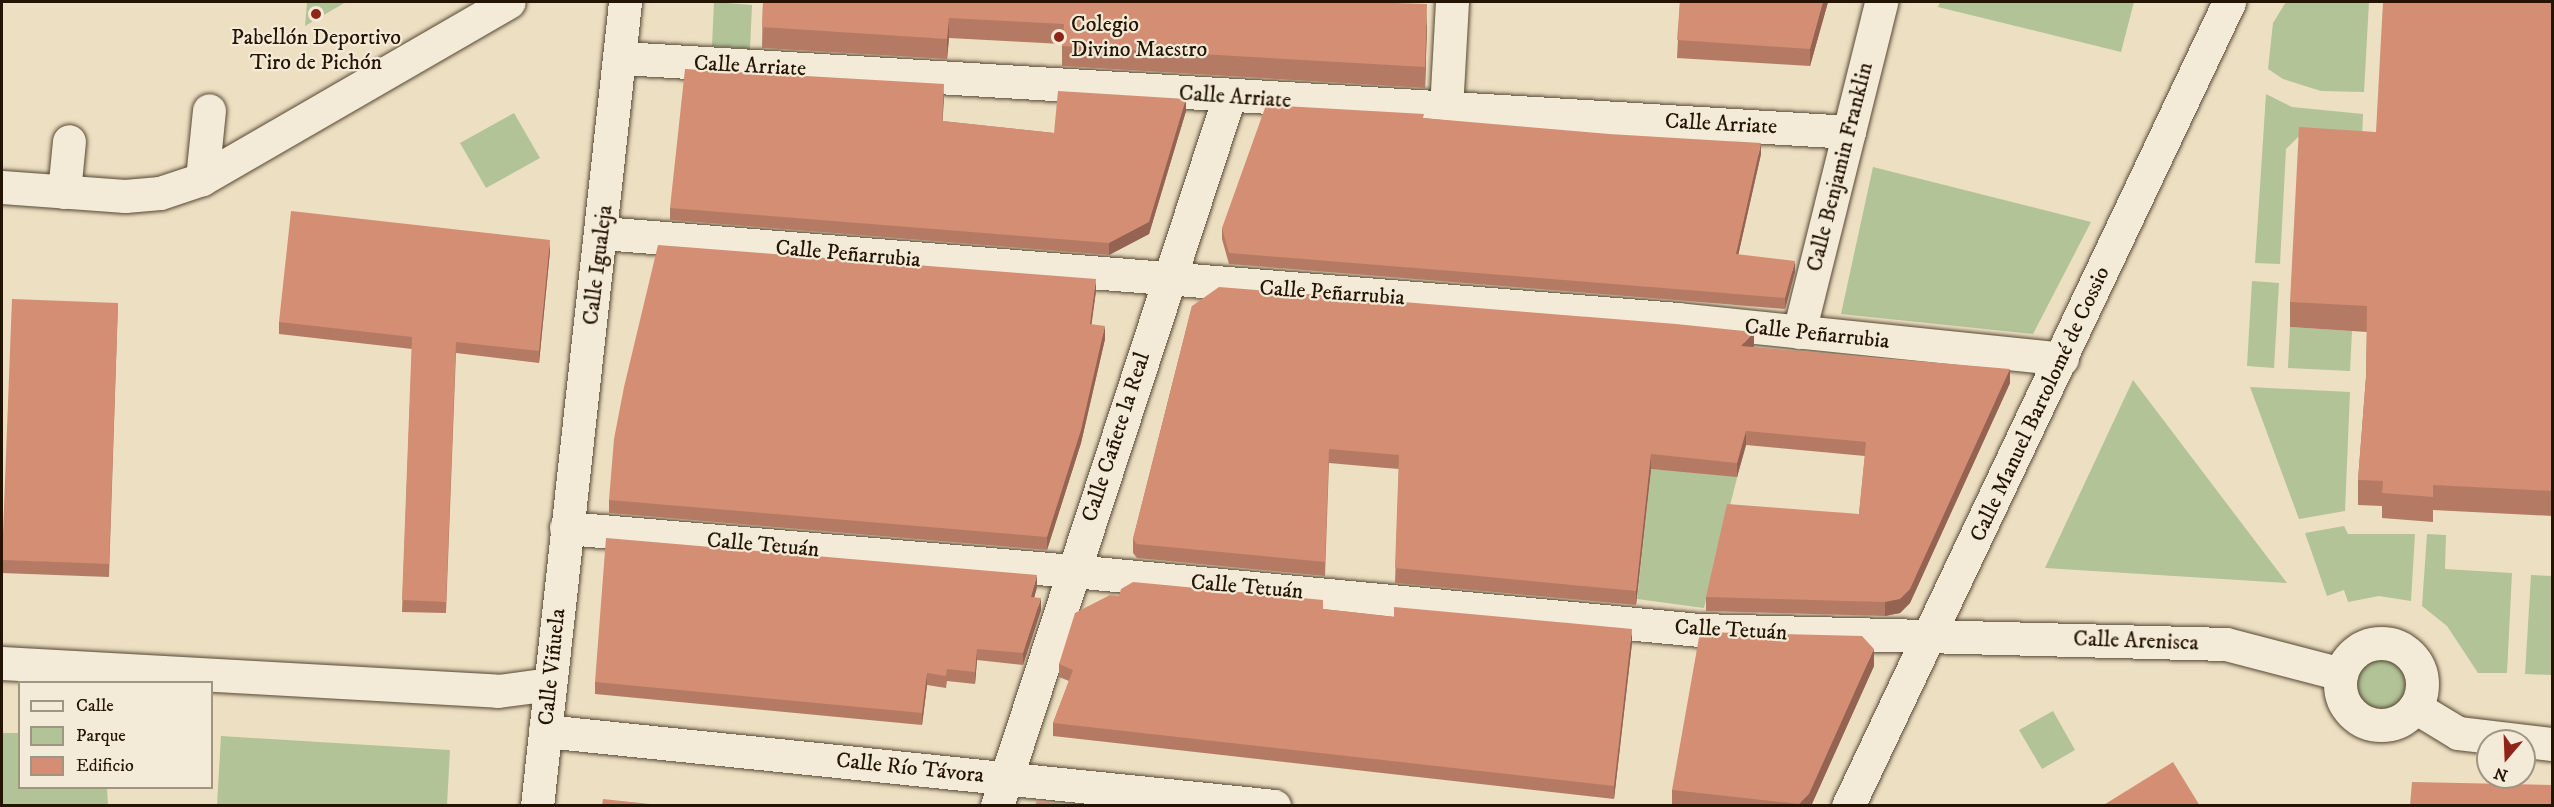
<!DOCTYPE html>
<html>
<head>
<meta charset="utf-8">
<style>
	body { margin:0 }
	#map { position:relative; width:2554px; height:807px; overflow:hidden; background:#eddfc2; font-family:"IM FELL DW Pica",serif }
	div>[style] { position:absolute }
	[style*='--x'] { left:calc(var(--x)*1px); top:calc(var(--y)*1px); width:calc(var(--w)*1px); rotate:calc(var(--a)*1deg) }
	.green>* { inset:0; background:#b2c398 }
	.round { border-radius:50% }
	.roads { filter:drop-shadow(0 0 2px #564833) drop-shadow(0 0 2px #564833) }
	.minor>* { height:33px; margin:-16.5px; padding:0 16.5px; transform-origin:16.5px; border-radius:16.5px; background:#f3ead7 }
	.minor>.ring { margin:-16.5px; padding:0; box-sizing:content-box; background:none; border:33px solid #f3ead7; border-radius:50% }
	.wall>* { inset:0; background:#b57a64 }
	.shaded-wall>* { inset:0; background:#946351 }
	.building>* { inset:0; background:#d38e74 }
	.dots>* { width:16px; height:16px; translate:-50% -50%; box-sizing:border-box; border:3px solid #f3ead7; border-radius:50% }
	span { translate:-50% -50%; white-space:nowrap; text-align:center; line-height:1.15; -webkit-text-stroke:4.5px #f3ead7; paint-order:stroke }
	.poi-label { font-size:22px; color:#241503 }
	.left { translate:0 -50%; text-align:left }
	.street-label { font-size:22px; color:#241503 }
	.frame { position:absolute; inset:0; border:3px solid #241503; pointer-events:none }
	.legend { position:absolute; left:18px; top:681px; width:195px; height:108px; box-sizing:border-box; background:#f3ead7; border:2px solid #a09582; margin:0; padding:8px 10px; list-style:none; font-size:18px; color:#241503 }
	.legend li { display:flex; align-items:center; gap:12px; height:30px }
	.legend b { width:30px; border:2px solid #a09582 }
	.north { position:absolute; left:2476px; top:729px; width:60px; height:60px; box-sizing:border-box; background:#f3ead7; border:2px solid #a09582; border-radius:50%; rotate:199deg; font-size:16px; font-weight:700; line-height:24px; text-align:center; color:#241503 }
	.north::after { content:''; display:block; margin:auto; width:21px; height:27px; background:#8f2418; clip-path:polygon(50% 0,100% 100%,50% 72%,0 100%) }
</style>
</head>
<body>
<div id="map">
	<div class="green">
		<div style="clip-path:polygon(307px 2px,346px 2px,305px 26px)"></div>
		<div style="clip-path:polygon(714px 2px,752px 5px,750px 49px,712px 46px)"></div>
		<div style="clip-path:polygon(1940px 2px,2134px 2px,2121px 52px,1938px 7px)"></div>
		<div style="clip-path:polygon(2286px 2px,2369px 2px,2364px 92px,2321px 91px,2283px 79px,2268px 69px,2273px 23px)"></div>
		<div style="clip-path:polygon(2266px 94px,2292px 107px,2363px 114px,2362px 140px,2298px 137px,2286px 149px,2280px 264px,2255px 263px)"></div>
		<div style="clip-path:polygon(514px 113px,540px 158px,486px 188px,460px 143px)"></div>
		<div style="clip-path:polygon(1873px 167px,2091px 222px,2033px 334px,1841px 314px)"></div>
		<div style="clip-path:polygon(2252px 281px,2279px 283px,2274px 368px,2247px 366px)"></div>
		<div style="clip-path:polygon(2290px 327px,2352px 331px,2350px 371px,2288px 368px)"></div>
		<div style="clip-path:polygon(2133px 380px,2287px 583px,2045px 568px)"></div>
		<div style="clip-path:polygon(2250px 387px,2350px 392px,2345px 511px,2299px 519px)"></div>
		<div style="clip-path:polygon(1651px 469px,1738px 474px,1704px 608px,1637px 599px)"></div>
		<div style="clip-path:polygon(2344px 526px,2348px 534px,2415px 534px,2411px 601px,2379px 596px,2348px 602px,2344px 590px,2327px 596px,2305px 533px)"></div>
		<div style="clip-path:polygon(2427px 534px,2446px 535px,2445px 569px,2512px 573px,2507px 673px,2478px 673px,2447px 626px,2422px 606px)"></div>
		<div style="clip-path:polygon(2531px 575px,2552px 576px,2552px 675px,2525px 674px)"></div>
		<div class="round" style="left:2353px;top:659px;width:54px;height:54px"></div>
		<div style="clip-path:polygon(2053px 711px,2075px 750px,2042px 769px,2019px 730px)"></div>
		<div style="clip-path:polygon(2px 733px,19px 733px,20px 788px,107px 788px,108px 805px,2px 805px)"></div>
		<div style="clip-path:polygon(221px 736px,450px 750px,447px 805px,217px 805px)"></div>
	</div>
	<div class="roads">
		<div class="minor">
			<div style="--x:622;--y:58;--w:1229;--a:3.45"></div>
			<div style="--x:1446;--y:109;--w:107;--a:-86.8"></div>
			<div style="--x:202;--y:179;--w:69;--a:-84.2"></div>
			<div style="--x:2;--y:187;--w:123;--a:4.2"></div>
			<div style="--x:125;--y:196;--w:35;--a:-5"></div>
			<div style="--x:160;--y:193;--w:44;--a:-18.4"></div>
			<div style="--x:202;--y:179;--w:354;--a:-30"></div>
			<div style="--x:64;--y:192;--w:51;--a:-84.4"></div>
			<div style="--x:602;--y:233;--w:1079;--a:4.57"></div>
			<div style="--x:1678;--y:319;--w:386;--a:5.9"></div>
			<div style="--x:1799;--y:332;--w:340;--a:-76"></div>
			<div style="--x:566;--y:528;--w:509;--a:4.85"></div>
			<div style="--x:1073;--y:571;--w:629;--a:5.38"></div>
			<div style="--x:1699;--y:630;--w:527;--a:1.52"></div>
			<div style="--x:2226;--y:644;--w:119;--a:14.6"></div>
			<div class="ring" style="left:2340px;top:643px;width:49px;height:49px"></div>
			<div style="--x:2;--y:663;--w:497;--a:3.2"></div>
			<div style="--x:498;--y:691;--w:52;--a:-7.7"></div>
			<div style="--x:2415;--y:707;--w:50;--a:31.2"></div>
			<div style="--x:2458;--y:733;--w:95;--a:6.7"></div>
			<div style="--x:545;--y:731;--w:733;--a:5.87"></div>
			<div style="--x:537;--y:806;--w:809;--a:-83.75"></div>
			<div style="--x:997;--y:806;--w:746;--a:-71.88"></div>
			<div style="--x:1848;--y:806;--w:890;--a:-64.64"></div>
		</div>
	</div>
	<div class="wall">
		<div style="clip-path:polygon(763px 2px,1396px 2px,1396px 3px,1427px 25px,1425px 88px,1062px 66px,1062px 44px,949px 38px,947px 59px,762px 48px)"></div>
		<div style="clip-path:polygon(1680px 2px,1828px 2px,1810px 66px,1677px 58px)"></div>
		<div style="clip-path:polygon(2553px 2px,2553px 516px,2433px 510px,2433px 522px,2382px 518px,2382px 506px,2358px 505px,2358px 480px,2366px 377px,2367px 332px,2290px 327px,2290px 302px,2376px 132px)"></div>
		<div style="clip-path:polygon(944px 96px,942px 121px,1054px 133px,1186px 111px,1149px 234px,1109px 255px,670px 220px,670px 208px)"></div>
		<div style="clip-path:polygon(1423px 118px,1761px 154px,1738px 255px,1795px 272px,1785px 309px,1229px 264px,1222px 239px,1222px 228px)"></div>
		<div style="clip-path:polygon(550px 251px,539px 363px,456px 353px,446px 613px,402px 612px,412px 349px,279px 334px,279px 322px)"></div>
		<div style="clip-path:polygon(1096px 291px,1091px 324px,1105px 339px,1081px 443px,1047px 550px,609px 513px,609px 500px)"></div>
		<div style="clip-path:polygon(118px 303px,109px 577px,2px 573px,2px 560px)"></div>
		<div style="clip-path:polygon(1192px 306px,1754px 346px,1752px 347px,2010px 383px,1910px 603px,1900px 613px,1885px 616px,1706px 611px,1706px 597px,1859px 514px,1865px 456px,1746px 445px,1737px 477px,1651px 469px,1636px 605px,1395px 583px,1399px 469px,1329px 463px,1325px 576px,1137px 558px,1133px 553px,1133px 539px)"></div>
		<div style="clip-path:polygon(1037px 587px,1034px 598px,1041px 610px,1023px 665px,977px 660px,975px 684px,947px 681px,946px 688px,927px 685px,922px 725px,595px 694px,595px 682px)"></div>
		<div style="clip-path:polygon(1119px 596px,1323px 609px,1632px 643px,1614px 799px,1053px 736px,1053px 723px,1069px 681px,1059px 677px,1059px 664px)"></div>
		<div style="clip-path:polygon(1874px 666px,1811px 806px,1672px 806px,1672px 790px)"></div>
	</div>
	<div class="shaded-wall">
		<div style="clip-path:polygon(1823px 2px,1828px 2px,1810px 66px,1810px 49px)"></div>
		<div style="clip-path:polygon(1427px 4px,1427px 25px,1425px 88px,1425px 67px)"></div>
		<div style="clip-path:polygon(949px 18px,949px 38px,947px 59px,947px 39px)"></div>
		<div style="clip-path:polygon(944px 84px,944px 96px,942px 133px,942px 121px)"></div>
		<div style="clip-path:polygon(1186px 99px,1186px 111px,1149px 234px,1109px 255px,1109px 243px)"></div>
		<div style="clip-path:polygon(1761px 143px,1761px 154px,1736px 265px,1736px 254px)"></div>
		<div style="clip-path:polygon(550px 240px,550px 251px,539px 363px,539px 351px)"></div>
		<div style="clip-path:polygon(1795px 261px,1795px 272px,1785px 309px,1785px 298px)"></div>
		<div style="clip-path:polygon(1096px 279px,1096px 291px,1090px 336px,1090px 324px)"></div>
		<div style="clip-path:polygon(1105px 326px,1105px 339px,1081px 443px,1047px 550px,1047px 537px)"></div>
		<div style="clip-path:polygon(1754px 332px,1754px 346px,1741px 360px,1741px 346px)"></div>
		<div style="clip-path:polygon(2010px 369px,2010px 383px,1910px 603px,1900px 613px,1885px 616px,1885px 602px)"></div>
		<div style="clip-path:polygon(1746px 431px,1746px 445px,1737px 477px,1737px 463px)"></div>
		<div style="clip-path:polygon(1651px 454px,1651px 469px,1636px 605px,1636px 591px)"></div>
		<div style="clip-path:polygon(1037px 575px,1037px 587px,1031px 609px,1031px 597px)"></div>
		<div style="clip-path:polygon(1041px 598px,1041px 610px,1023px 665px,1023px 653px)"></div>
		<div style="clip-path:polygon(1632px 629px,1632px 643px,1614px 799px,1614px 786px)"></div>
		<div style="clip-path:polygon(977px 649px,977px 660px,975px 684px,975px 672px)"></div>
		<div style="clip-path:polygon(1874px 649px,1874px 666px,1811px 806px,1799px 806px)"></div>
		<div style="clip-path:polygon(927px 673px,927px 685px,922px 725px,922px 713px)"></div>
	</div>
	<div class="building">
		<div style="clip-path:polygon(763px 2px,1395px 2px,1395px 3px,1427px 4px,1425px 67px,1062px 46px,1064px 24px,949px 18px,947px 39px,762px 27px)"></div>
		<div style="clip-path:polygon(1680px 2px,1823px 2px,1810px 49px,1677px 40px)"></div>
		<div style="clip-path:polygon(2383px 2px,2553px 2px,2553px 491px,2433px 485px,2433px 497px,2382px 493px,2383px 481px,2358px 480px,2366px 377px,2367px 306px,2290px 302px,2299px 127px,2376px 132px)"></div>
		<div style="clip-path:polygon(685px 69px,944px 84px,942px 121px,1054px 133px,1058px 91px,1186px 99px,1149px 222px,1109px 243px,670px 208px)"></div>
		<div style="clip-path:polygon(1266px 105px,1424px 114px,1423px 118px,1609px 134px,1761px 143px,1736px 254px,1795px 261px,1785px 298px,1229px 253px,1222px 228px)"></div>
		<div style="clip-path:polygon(291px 211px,550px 240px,539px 351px,456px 342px,446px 602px,402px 600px,412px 337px,279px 322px)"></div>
		<div style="clip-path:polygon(658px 245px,1096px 279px,1090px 324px,1105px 326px,1081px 430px,1047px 537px,609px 500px,614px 439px,624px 387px)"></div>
		<div style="clip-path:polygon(1219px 287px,1676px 324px,1754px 332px,1741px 346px,2010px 369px,1910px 589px,1900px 599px,1885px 602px,1706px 597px,1727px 504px,1859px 514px,1866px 442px,1746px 431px,1737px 463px,1651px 454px,1636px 591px,1395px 568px,1399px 455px,1329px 449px,1325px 562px,1137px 544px,1133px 539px,1192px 306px)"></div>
		<div style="clip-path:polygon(12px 299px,118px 303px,109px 564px,2px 560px)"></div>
		<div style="clip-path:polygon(606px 538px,1037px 575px,1031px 597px,1041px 598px,1023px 653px,977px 649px,975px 672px,947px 669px,946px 676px,927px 673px,922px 713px,595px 682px)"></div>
		<div style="clip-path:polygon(1133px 582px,1323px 600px,1323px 609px,1394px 617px,1394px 607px,1632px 629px,1614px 786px,1053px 723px,1073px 670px,1059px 664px,1075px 613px,1110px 595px,1119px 596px,1121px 589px)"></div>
		<div style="clip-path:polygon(1700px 632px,1862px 636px,1874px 649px,1809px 794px,1799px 804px,1672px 790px)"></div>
		<div style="clip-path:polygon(2173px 762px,2200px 806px,2102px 806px)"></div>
		<div style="clip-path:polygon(2412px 782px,2553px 785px,2553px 806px,2410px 806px)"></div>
		<div style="clip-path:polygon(603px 799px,669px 806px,602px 806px)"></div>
		<div style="clip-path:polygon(1037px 801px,1083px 806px,1035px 806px)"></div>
	</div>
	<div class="dots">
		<div style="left:316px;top:14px;background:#8f2418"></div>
		<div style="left:1059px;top:37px;background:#8f2418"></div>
	</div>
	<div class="poi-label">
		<span class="left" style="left:1071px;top:37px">Colegio<br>Divino Maestro</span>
		<span style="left:316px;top:50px">Pabellón Deportivo<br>Tiro de Pichón</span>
	</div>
	<div class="street-label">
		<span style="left:750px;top:66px;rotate:3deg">Calle Arriate</span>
		<span style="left:1235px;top:97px;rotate:4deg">Calle Arriate</span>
		<span style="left:1721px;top:124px;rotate:3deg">Calle Arriate</span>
		<span style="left:1840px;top:167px;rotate:-76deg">Calle Benjamin Franklin</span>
		<span style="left:848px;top:254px;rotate:5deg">Calle Peñarrubia</span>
		<span style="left:598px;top:265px;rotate:-83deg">Calle Igualeja</span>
		<span style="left:1332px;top:293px;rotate:4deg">Calle Peñarrubia</span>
		<span style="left:1817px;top:334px;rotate:6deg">Calle Peñarrubia</span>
		<span style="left:2040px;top:404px;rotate:-65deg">Calle Manuel Bartolomé de Cossio</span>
		<span style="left:1116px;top:437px;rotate:-72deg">Calle Cañete la Real</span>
		<span style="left:763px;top:545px;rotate:5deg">Calle Tetuán</span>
		<span style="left:1247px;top:587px;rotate:5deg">Calle Tetuán</span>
		<span style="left:1731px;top:630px;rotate:3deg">Calle Tetuán</span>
		<span style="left:2136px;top:641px;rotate:2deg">Calle Arenisca</span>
		<span style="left:552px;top:667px;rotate:-84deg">Calle Viñuela</span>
		<span style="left:910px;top:768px;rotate:6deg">Calle Río Távora</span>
	</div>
	<div class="frame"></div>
	<ul class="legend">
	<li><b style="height:8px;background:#f3ead7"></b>Calle</li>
	<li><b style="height:16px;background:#b2c398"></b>Parque</li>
	<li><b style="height:16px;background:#d38e74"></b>Edificio</li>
	</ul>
	<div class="north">N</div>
</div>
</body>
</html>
